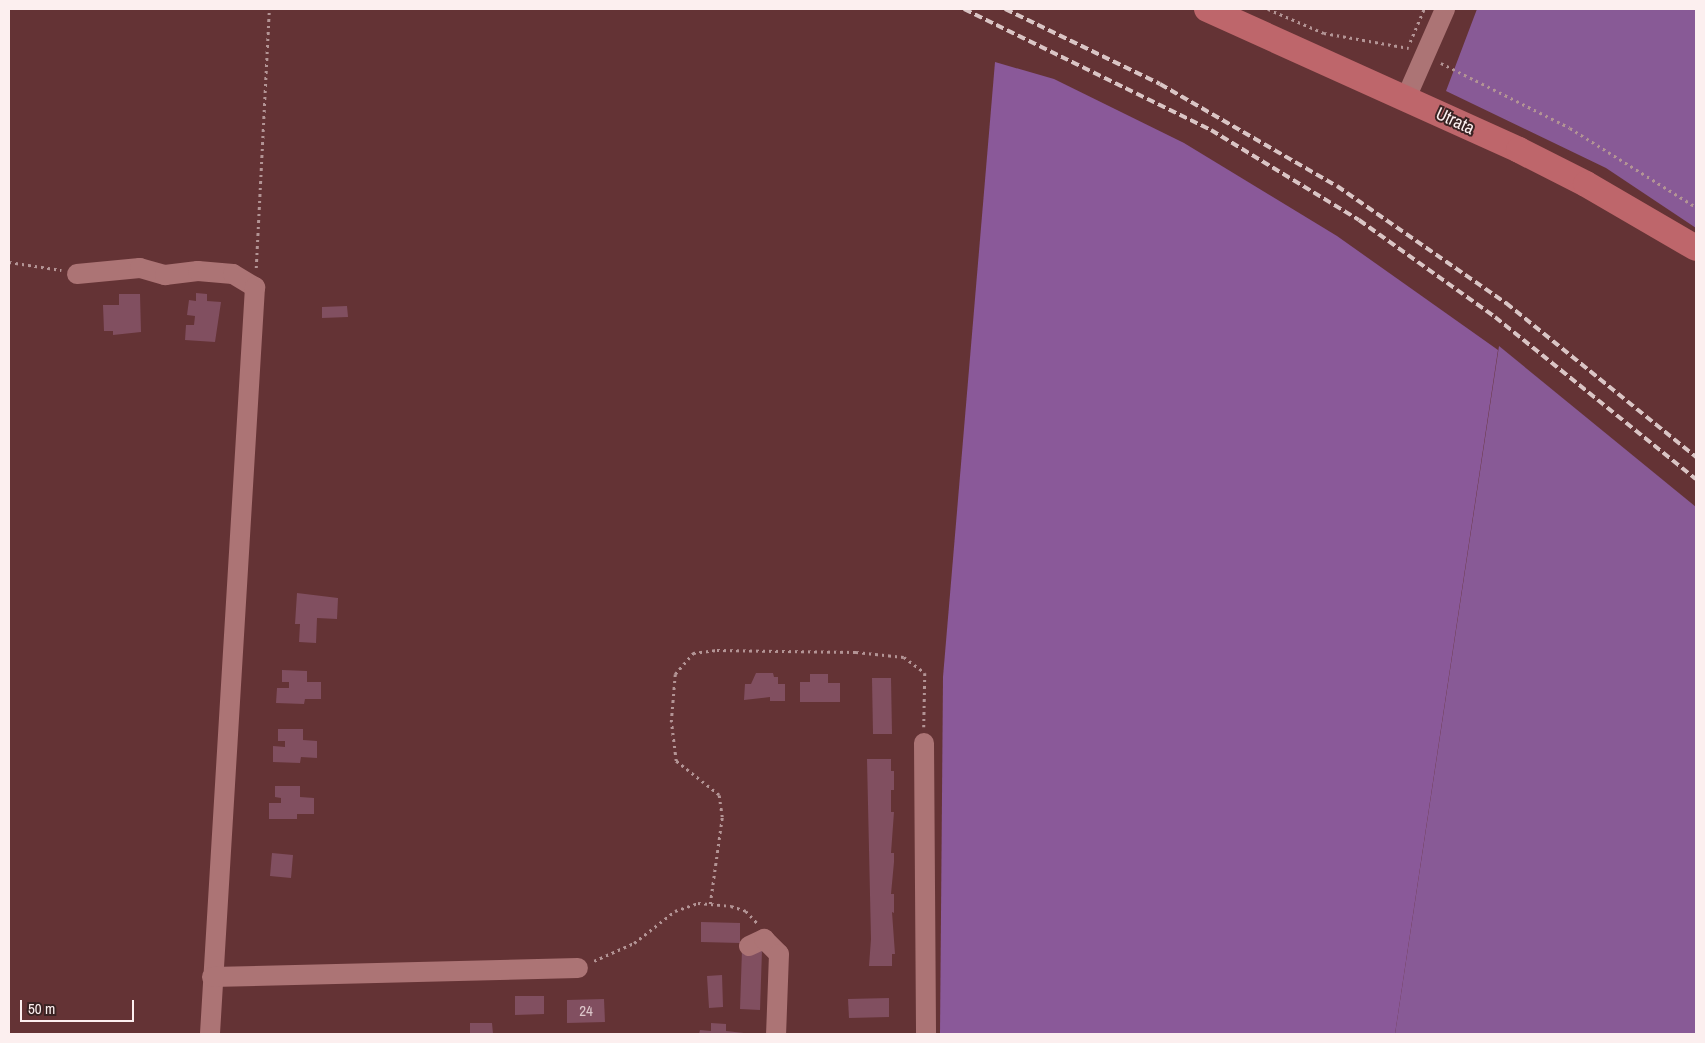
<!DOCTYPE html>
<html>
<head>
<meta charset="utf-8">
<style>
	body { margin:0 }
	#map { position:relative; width:1705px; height:1043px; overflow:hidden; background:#643335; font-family:"Archivo Narrow",sans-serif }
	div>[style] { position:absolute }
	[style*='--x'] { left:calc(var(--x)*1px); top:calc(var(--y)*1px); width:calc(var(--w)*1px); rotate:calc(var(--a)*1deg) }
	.green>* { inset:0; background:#885a96 }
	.forest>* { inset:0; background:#8a5999 }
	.building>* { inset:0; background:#814f60 }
	.path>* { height:2.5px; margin-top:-1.25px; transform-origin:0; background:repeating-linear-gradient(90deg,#b39495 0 2.5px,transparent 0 6.5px) }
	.minor>* { height:20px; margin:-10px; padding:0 10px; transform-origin:10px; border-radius:10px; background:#ac7475 }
	.major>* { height:26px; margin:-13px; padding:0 13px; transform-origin:13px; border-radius:13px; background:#be666b }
	.rail>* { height:4px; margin-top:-2px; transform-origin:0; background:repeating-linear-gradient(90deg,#dac5c5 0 8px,transparent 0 12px) }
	span { translate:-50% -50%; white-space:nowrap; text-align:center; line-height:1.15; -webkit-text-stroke:4px #3a2323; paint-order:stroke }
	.number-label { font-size:15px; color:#ddc7cb }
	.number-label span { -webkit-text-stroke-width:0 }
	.street-label { font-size:18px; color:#fcefef }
	.frame { position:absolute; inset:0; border:10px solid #fcefef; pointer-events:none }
	.scale { position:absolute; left:20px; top:1000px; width:114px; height:22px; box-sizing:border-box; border:2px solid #fcefef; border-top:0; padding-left:6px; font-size:15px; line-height:18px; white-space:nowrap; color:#fcefef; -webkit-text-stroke:4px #3a2323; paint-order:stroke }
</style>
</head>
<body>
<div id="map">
	<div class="green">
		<div style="clip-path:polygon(1477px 9px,1696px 9px,1696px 228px,1606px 168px,1446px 91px)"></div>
		<div style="clip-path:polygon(1499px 346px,1696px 507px,1696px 1034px,1395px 1034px)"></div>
	</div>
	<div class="forest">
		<div style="clip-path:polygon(995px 62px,1054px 79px,1184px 143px,1337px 236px,1498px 350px,1395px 1034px,940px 1034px,943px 677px)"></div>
	</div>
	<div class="building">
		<div style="clip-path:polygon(196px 293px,207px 294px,207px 301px,221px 302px,215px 342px,185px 340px,186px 325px,194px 325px,195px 316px,187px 315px,189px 300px,196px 301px)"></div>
		<div style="clip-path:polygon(119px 294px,140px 294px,141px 332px,113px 335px,113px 331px,104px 331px,103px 305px,119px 305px)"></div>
		<div style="clip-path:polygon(347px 306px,348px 317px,322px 318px,322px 307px)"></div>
		<div style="clip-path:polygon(297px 593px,338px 598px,337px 619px,317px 618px,316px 643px,299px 642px,300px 624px,295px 624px)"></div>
		<div style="clip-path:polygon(282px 670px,307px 671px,307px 682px,321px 682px,321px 699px,305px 699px,304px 704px,276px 703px,277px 688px,289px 688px,289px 682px,282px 682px)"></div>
		<div style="clip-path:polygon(756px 673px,773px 673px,774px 677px,778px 677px,778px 684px,785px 684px,785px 701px,770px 701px,770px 697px,744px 700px,745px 684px,751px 684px)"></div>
		<div style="clip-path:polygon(810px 674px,828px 674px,828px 683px,840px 683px,840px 702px,800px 702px,800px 682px,810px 682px)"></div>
		<div style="clip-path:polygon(872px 678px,891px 678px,892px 734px,873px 734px)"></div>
		<div style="clip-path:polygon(278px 729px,303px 729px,303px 740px,317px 741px,317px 758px,301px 757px,300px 763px,273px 762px,273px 746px,285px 747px,285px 741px,278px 741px)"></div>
		<div style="clip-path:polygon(867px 759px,891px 759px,891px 771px,894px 771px,894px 790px,891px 790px,891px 812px,894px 812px,891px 853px,894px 853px,894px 862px,891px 894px,894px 894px,894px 913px,892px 912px,895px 954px,892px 954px,892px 966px,869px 966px,871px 939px)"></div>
		<div style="clip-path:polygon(275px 786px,300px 786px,300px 797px,314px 798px,314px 814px,297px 814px,297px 819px,269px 819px,269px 803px,281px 803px,281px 798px,275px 797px)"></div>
		<div style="clip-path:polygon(272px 853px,293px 855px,291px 878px,270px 876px)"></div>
		<div style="clip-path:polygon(701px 922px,740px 923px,740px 943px,701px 942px)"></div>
		<div style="clip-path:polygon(742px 950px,762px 950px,760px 1010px,740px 1009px)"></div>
		<div style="clip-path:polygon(722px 975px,723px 1007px,709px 1008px,707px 976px)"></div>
		<div style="clip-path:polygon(515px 996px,544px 996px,544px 1014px,515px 1015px)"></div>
		<div style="clip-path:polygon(889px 998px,889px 1017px,849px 1018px,848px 999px)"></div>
		<div style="clip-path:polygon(604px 999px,605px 1022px,567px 1023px,567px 1000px)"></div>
		<div style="clip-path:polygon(470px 1023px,492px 1023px,493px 1034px,470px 1034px)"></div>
		<div style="clip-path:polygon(711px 1023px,726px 1024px,726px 1031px,753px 1034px,699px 1034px,700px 1030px,711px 1031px)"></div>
	</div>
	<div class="path">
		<div style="--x:1268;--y:9;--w:61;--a:23.2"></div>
		<div style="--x:1324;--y:33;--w:86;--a:10"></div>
		<div style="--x:1410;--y:42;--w:36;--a:-67"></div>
		<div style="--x:1441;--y:63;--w:144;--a:26.7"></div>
		<div style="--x:1570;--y:128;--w:149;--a:32.1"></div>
		<div style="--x:9;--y:262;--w:53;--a:8.7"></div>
		<div style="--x:256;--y:268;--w:259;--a:-87.1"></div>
		<div style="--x:710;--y:904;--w:88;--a:-82.1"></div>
		<div style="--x:722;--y:817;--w:22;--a:-98"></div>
		<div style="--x:719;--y:795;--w:55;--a:-141.7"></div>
		<div style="--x:676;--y:761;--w:39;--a:-97"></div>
		<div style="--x:671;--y:722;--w:48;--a:-85.2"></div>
		<div style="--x:675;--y:674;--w:28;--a:-49"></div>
		<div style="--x:693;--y:653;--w:24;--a:-7"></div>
		<div style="--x:717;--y:650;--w:139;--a:0.8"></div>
		<div style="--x:856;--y:652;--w:48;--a:5.9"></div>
		<div style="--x:904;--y:657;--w:26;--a:37"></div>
		<div style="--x:925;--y:673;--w:54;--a:91.1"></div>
		<div style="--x:594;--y:961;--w:44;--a:-24.2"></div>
		<div style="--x:634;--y:943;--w:52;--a:-38"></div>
		<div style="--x:675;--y:911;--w:24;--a:-19"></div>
		<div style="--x:698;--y:903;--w:33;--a:5"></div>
		<div style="--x:731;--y:906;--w:16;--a:18"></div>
		<div style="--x:746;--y:911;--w:18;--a:47"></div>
	</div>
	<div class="minor">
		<div style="--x:1406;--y:98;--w:97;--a:-66.3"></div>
		<div style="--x:77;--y:274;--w:63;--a:-5.4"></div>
		<div style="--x:140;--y:268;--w:26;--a:16"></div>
		<div style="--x:165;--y:275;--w:33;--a:-7"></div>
		<div style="--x:198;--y:271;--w:35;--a:5"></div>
		<div style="--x:233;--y:274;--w:26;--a:31"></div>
		<div style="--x:255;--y:287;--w:748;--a:93.45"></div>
		<div style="--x:924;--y:743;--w:291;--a:89.6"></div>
		<div style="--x:749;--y:946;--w:17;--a:-25"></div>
		<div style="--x:764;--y:939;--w:21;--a:45"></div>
		<div style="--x:779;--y:954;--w:80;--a:92.1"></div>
		<div style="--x:212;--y:977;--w:366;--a:-1.4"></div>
	</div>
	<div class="major">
		<div style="--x:1207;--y:9;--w:342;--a:24.3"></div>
		<div style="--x:1519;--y:150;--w:75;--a:26.9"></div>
		<div style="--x:1586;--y:184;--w:127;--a:30.2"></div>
	</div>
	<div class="rail">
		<div style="--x:964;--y:9;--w:275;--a:26.1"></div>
		<div style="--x:1211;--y:130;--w:173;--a:31.3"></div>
		<div style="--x:1359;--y:220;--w:167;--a:35.5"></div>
		<div style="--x:1495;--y:317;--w:258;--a:38.9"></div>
		<div style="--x:1005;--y:9;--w:172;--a:25.8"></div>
		<div style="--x:1160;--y:84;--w:204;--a:30"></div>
		<div style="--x:1337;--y:186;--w:206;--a:34.7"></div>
		<div style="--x:1506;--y:303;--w:245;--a:39"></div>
	</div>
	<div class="number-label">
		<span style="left:586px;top:1011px">24</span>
	</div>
	<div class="street-label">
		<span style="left:1455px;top:121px;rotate:25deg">Utrata</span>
	</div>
	<div class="frame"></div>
	<div class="scale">50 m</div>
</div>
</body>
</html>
